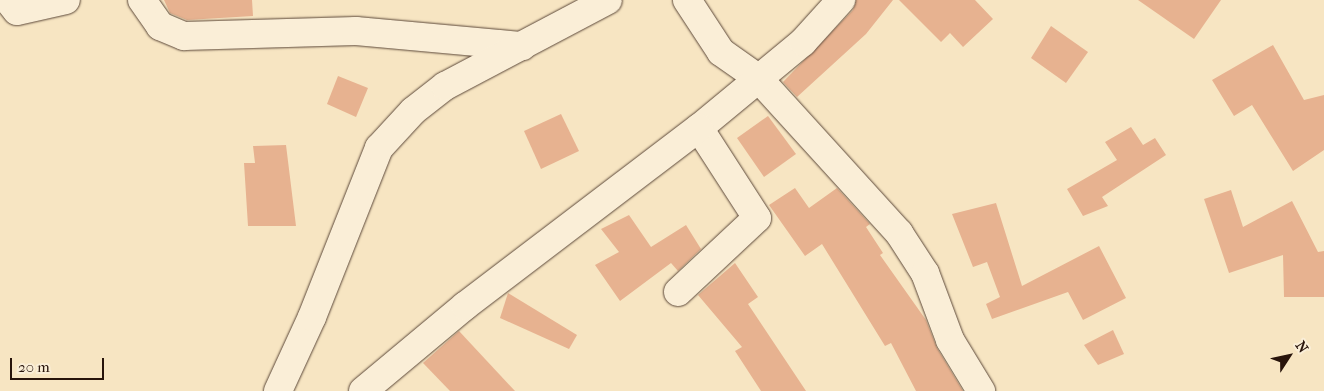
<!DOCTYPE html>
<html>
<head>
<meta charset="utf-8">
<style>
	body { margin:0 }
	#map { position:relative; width:1324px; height:391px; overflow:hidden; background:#f7e5c2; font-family:"IM FELL French Canon",serif }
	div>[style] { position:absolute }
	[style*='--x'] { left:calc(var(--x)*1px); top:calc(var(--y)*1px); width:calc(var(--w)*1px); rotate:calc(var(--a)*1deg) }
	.building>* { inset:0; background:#e7b290 }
	.roads { filter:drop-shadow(0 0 1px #5c4839) drop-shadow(0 0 1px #5c4839) }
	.street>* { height:28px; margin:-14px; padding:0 14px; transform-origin:14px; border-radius:14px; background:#faeed7 }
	span { translate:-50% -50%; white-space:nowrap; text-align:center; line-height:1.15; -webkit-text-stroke:5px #faeed7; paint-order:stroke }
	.north { position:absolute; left:1264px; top:331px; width:50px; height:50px; -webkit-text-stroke:4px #faeed7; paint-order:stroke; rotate:55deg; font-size:14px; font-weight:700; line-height:20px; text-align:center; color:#28140b }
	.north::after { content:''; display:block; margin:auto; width:18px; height:22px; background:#28140b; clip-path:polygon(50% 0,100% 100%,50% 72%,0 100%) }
	.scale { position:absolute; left:10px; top:358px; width:94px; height:22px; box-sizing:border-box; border:2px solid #28140b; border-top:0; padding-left:6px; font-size:15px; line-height:18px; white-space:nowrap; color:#28140b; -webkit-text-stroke:4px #faeed7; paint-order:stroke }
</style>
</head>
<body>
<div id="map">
	<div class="building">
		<div style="clip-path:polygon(164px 0,252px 0,253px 16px,187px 20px,170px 13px)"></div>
		<div style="clip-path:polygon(856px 0,893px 0,866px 34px,797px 97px,783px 82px,853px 10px)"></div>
		<div style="clip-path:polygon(899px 0,975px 0,993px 19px,963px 47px,950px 33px,941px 42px)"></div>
		<div style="clip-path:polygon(1138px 0,1221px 0,1194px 39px)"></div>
		<div style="clip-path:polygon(1051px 26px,1088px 52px,1066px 83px,1031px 58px)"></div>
		<div style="clip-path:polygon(1273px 45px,1304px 100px,1324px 95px,1324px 150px,1293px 171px,1252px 105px,1234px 116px,1212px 80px)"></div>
		<div style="clip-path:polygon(338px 76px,368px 88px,356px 117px,327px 104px)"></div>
		<div style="clip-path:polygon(561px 114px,579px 151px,541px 169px,524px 131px)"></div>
		<div style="clip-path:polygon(768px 116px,796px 154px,764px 177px,737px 138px)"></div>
		<div style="clip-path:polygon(1131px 127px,1143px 145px,1155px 138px,1166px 155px,1102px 197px,1108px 206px,1083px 216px,1067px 189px,1117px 160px,1105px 142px)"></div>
		<div style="clip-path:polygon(286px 145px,296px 226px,248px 226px,244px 163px,255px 163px,253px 146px)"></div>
		<div style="clip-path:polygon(795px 188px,809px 208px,837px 188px,870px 224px,866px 227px,883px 253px,880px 255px,926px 320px,937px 348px,963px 391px,916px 391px,891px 343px,885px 346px,822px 244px,805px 256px,769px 205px)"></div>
		<div style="clip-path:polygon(1231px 190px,1243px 227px,1292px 201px,1318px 252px,1324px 251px,1324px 297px,1284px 297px,1283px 255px,1229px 273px,1204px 199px)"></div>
		<div style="clip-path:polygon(996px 203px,1022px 286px,1099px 246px,1126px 298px,1083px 320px,1068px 292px,992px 319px,986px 304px,1000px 297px,987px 262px,973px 267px,952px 214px)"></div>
		<div style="clip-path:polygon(629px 215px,651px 247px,686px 225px,701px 249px,678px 271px,671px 263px,620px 301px,595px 265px,619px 252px,601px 229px)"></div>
		<div style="clip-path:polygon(735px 263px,758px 297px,748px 304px,806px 391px,761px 391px,735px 351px,742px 347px,698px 295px)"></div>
		<div style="clip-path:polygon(508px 293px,577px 335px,569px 349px,500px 318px)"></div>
		<div style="clip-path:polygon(1113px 330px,1124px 354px,1098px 365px,1084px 345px)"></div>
		<div style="clip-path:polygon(459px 331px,515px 391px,450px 391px,423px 363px)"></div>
	</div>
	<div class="roads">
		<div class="street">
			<div style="--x:8;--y:0;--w:14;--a:51"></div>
			<div style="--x:17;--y:11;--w:50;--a:-12.7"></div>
			<div style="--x:142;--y:0;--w:32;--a:55"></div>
			<div style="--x:160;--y:26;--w:26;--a:23"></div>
			<div style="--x:184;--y:36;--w:172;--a:-1.7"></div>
			<div style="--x:356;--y:31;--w:167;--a:5.2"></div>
			<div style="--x:687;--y:0;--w:62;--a:56.8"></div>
			<div style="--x:721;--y:52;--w:45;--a:35.1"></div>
			<div style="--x:758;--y:78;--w:210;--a:47.7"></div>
			<div style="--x:899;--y:233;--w:48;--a:57"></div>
			<div style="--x:925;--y:273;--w:72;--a:69.5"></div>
			<div style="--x:950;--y:340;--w:60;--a:58.7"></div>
			<div style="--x:678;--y:292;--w:108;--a:-43.1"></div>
			<div style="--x:757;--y:218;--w:107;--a:-122.8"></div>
			<div style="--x:699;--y:128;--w:135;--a:-39.6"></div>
			<div style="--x:803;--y:42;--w:57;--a:-47.9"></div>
			<div style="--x:278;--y:391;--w:81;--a:-65.3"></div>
			<div style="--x:312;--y:317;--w:182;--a:-68.4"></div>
			<div style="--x:379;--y:148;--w:50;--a:-47.4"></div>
			<div style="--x:413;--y:111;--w:41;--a:-38"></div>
			<div style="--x:445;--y:86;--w:184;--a:-27.8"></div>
			<div style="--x:363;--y:391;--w:133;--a:-39.8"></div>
			<div style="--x:465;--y:306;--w:294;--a:-37.3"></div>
		</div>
	</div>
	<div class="north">N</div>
	<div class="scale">20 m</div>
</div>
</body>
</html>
